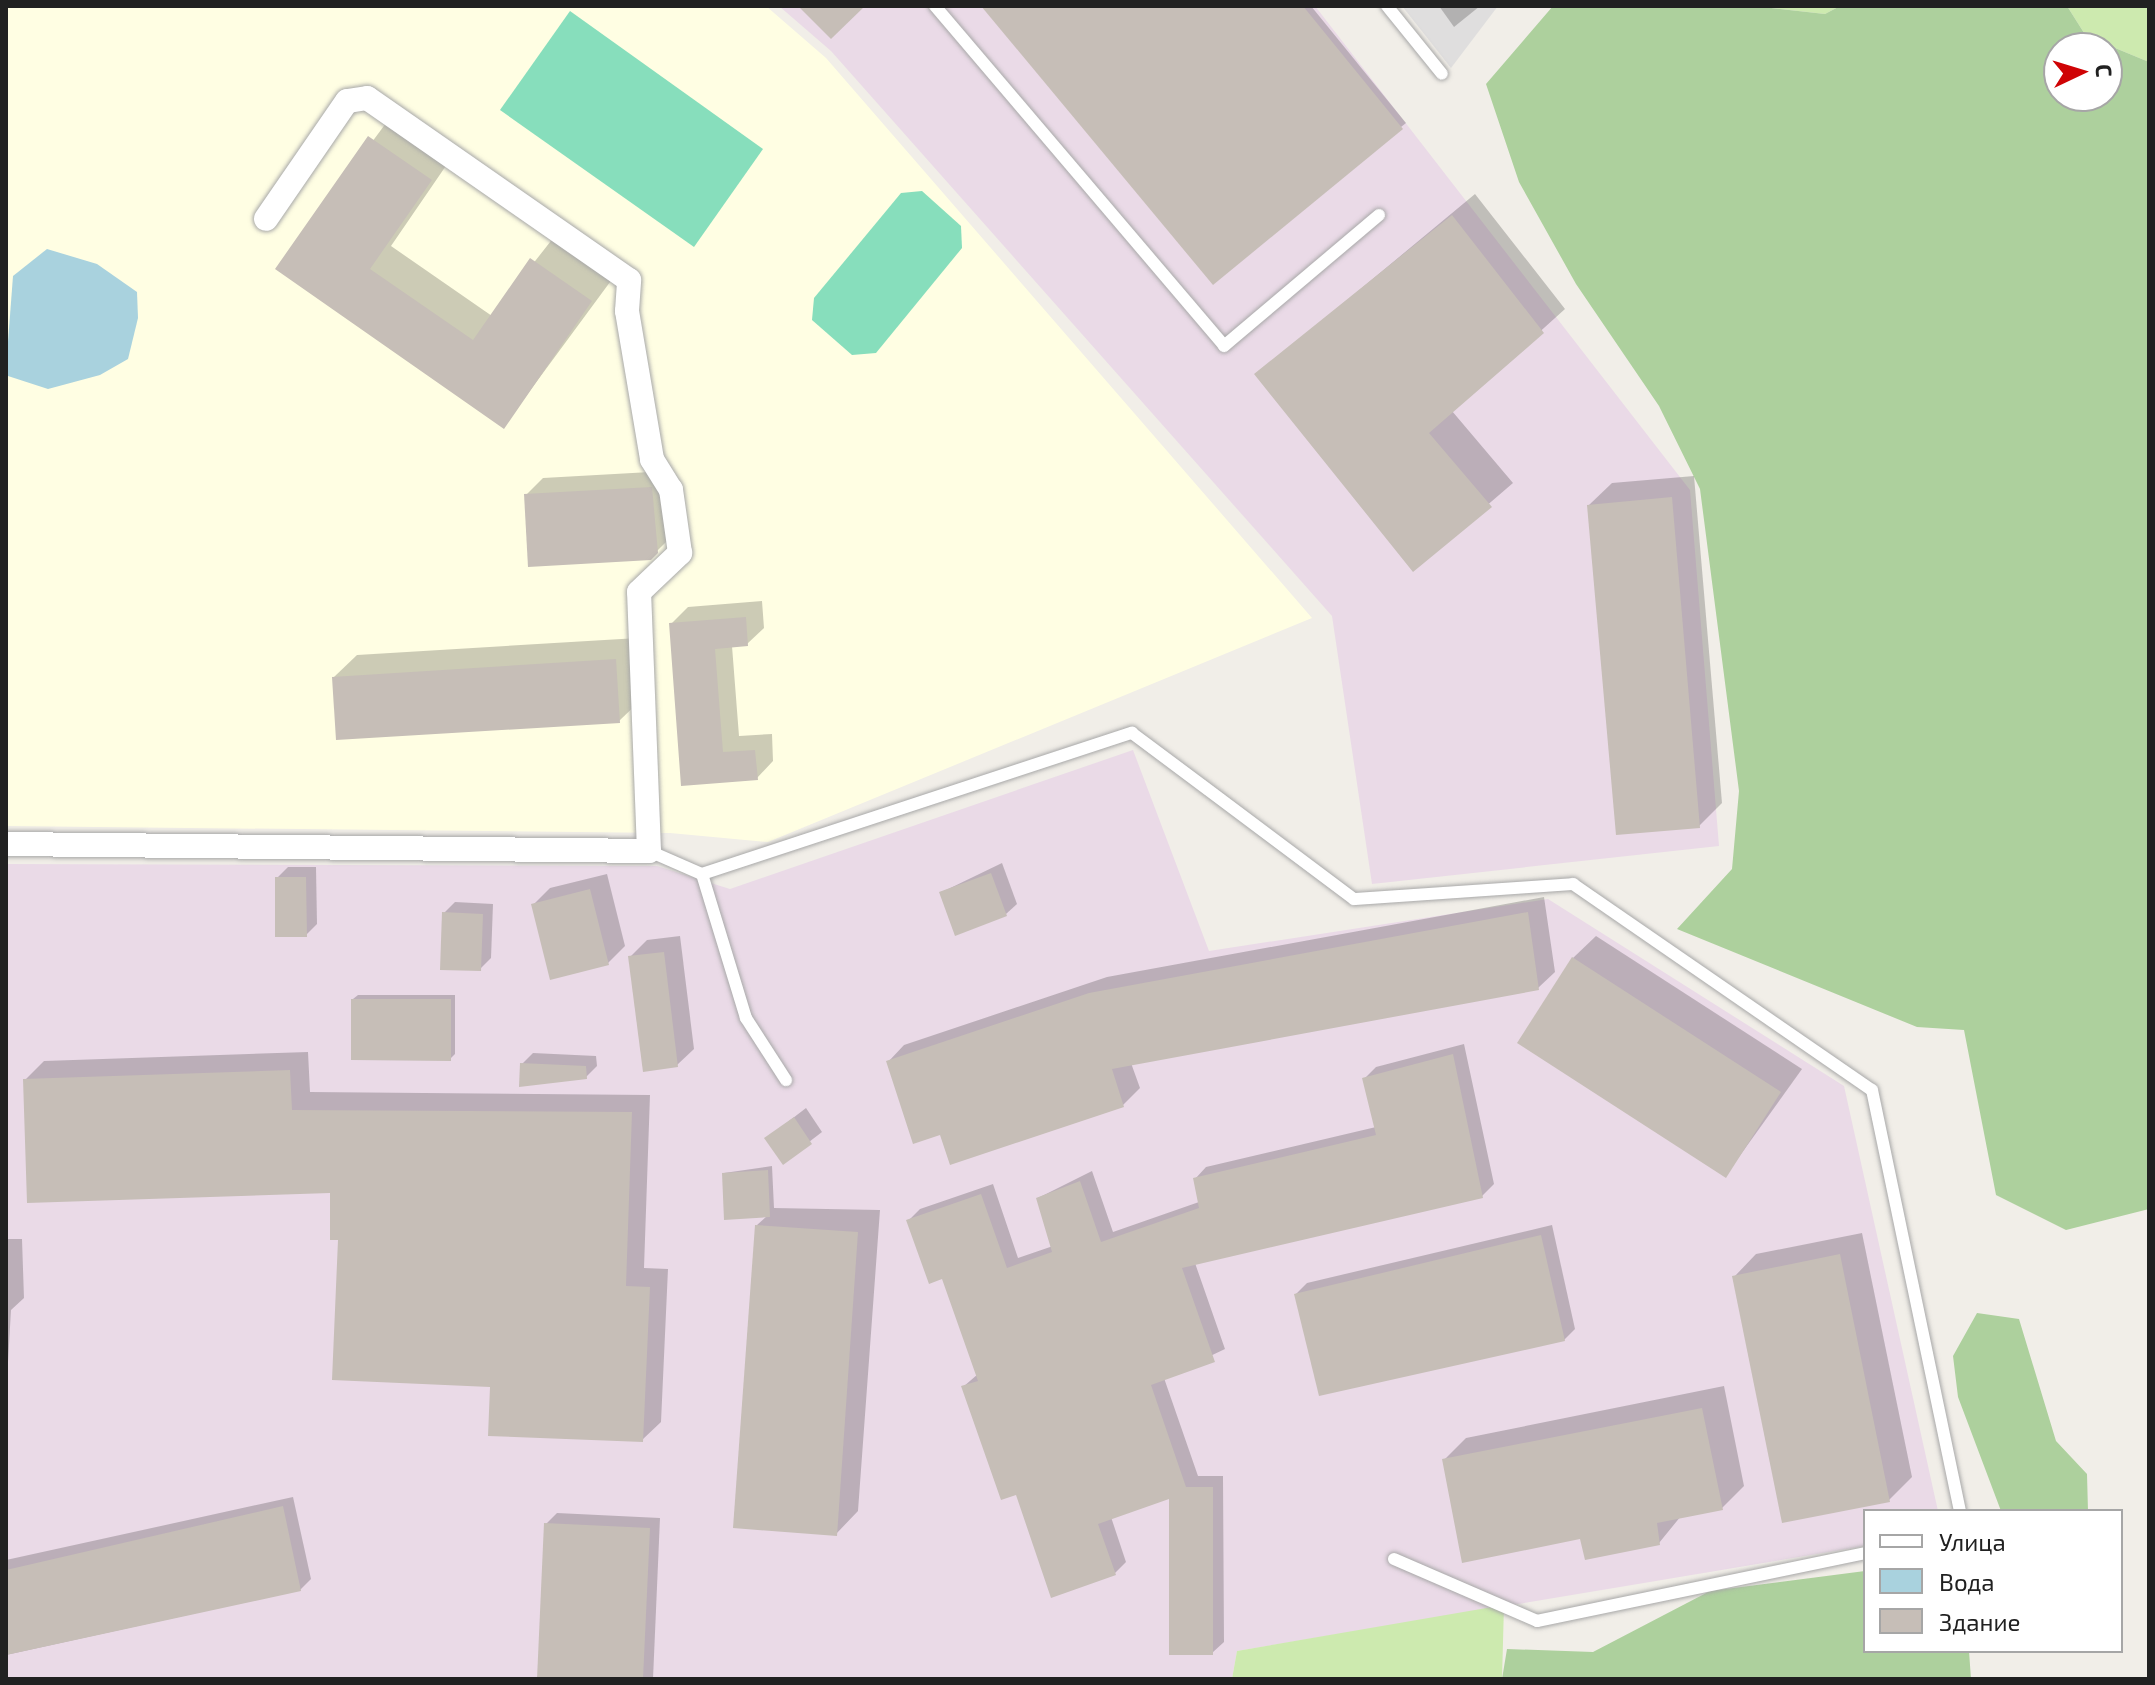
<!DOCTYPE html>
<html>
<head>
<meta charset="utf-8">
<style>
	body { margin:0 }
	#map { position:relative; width:2155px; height:1685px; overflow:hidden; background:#f1eee8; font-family:"Exo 2",sans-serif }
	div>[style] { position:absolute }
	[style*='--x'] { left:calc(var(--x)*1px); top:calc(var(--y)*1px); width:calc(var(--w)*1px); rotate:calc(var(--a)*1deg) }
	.residential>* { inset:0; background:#dfdede }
	.industrial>* { inset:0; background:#eadae7 }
	.education>* { inset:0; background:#fffee3 }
	.grass>* { inset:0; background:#cdeaaf }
	.forest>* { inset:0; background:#add09d }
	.pitch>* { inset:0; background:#87debc }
	.water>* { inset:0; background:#a9d2de }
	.shadow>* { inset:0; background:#0003 }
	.building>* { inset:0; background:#c6beb7 }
	.roads { filter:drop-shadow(0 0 2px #a8a8a8) drop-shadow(0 0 2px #a8a8a8) }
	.lane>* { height:12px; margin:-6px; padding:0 6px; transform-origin:6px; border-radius:6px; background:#fff }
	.street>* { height:24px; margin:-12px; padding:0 12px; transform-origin:12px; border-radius:12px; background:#fff }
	span { translate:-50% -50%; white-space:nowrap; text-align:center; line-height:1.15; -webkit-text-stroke:6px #fff; paint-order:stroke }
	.frame { position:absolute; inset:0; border:8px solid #212121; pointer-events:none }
	.legend { position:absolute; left:1863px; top:1509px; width:260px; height:144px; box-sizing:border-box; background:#fff; border:2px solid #a6a6a6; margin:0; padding:10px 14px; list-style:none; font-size:24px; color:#212121 }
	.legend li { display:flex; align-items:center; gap:16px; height:40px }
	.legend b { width:40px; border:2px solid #a6a6a6 }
	.north { position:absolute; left:2043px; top:32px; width:80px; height:80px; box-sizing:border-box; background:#fff; border:2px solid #a6a6a6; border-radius:50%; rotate:86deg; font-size:22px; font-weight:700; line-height:32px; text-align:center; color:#212121 }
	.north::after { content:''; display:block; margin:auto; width:28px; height:36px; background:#cf0305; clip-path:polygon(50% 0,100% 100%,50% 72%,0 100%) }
</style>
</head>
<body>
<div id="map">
	<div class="residential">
		<div style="clip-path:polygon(1402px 6px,1498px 6px,1451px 68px)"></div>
	</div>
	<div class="industrial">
		<div style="clip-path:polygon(779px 6px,1315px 6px,1690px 490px,1719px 846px,1372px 884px,1332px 616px,831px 51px)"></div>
		<div style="clip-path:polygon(1133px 750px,1209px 951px,1548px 899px,1844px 1086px,1938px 1511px,1865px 1511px,1865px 1546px,1237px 1651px,1232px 1679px,6px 1679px,6px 864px,657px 866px,730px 889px)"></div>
	</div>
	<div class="education">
		<div style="clip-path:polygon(6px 6px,766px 6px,826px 58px,1312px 618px,768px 842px,670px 833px,6px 826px)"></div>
	</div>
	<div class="grass">
		<div style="clip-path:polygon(1754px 6px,1840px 6px,1825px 14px)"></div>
		<div style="clip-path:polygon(2067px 6px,2149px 6px,2149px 62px,2086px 36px)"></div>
		<div style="clip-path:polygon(1504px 1605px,1502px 1679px,1232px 1679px,1237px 1651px)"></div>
	</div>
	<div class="forest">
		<div style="clip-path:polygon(evenodd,1553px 6px,1754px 6px,1825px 14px,1840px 6px,2067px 6px,2086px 36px,2149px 62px,2149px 1209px,2066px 1230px,1996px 1195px,1964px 1030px,1917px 1027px,1677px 929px,1732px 869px,1739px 791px,1700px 489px,1659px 406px,1576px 284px,1519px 182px,1486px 84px,1553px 6px,2059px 48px,2107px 48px,2107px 96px,2059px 96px,2059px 48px)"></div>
		<div style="clip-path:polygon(1977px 1313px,2019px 1319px,2056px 1441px,2087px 1474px,2088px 1511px,2001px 1511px,1958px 1397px,1953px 1356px)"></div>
		<div style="clip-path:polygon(1865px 1571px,1865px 1651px,1969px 1651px,1971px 1679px,1502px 1679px,1507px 1649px,1593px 1652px,1710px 1591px)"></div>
	</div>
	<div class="pitch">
		<div style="clip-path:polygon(570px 11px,763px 149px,694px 247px,500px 110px)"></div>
		<div style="clip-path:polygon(922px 191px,961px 226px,962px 248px,876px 353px,852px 355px,812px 320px,814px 298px,901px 193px)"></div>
	</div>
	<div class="water">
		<div style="clip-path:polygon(47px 249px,97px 264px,137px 292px,138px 318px,128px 359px,100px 375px,48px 389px,8px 376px,6px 368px,13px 276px)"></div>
	</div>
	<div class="shadow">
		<div style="clip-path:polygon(984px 6px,1311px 6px,1406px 123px,1401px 127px)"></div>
		<div style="clip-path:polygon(1439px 6px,1480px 6px,1454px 27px)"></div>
		<div style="clip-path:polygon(392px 115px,452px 157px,391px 246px,492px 316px,554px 237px,613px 278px,504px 426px,278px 269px)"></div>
		<div style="clip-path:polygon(1475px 194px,1565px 309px,1452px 411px,1513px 483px,1413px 569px,1257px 375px)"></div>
		<div style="clip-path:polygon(668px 471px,674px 534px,650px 558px,526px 495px,543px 478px)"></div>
		<div style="clip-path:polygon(1694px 476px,1722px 803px,1699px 826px,1589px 505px,1612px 483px)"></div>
		<div style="clip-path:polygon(762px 601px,764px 628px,747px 644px,732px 646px,739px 736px,772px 734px,773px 761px,757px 778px,683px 784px,671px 624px,688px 607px)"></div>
		<div style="clip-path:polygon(638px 638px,642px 699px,619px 721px,334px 677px,357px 655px)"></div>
		<div style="clip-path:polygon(1002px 863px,1017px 904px,1006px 914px,942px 892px)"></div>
		<div style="clip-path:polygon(288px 867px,316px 867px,317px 924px,306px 935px,277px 878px)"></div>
		<div style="clip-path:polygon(607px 874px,625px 946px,608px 963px,533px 905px,550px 888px)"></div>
		<div style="clip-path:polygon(1544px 897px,1555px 972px,1538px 988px,1131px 1063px,1140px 1088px,1123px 1105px,941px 1133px,888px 1062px,904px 1045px,1107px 977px)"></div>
		<div style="clip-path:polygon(455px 902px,493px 904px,491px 958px,480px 969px,444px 913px)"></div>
		<div style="clip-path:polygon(680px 936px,694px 1049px,677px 1065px,630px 957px,647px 940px)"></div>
		<div style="clip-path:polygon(1596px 936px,1802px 1069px,1726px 1175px,1573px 958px)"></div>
		<div style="clip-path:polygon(358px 995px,455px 995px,455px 1054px,450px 1059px,353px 999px)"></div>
		<div style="clip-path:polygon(1464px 1044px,1494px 1184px,1482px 1196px,1195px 1263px,1225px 1349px,1164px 1378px,1198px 1476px,1223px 1476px,1224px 1642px,1212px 1653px,1171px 1496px,1111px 1517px,1126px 1562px,1115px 1573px,1017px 1493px,963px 1387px,978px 1374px,943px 1277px,908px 1221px,920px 1209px,993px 1184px,1018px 1258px,1053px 1246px,1038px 1198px,1092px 1171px,1113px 1232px,1199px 1202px,1195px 1179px,1206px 1167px,1376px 1127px,1364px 1079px,1376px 1067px)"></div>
		<div style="clip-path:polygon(308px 1052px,310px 1092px,650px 1095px,644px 1268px,668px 1269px,661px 1422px,642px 1440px,492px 1385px,340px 1238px,332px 1191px,25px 1080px,44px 1061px)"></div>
		<div style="clip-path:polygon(533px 1053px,596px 1056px,597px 1066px,586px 1077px,522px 1064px)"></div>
		<div style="clip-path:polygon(806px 1108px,822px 1132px,783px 1162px,767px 1138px)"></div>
		<div style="clip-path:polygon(772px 1166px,774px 1208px,880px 1210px,858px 1511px,836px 1534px,757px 1225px,767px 1216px,724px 1173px)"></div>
		<div style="clip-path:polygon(1552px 1225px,1575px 1329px,1564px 1340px,1296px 1294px,1307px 1283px)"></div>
		<div style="clip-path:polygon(1862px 1233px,1912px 1477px,1889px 1500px,1734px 1277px,1756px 1254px)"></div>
		<div style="clip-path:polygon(6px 1239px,22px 1239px,24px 1298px,11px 1310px,6px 1397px)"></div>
		<div style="clip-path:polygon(1724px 1386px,1744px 1486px,1722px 1508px,1681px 1516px,1659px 1543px,1582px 1537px,1444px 1460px,1466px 1438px)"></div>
		<div style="clip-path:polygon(293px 1497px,311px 1579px,300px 1590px,6px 1655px,6px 1560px)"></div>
		<div style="clip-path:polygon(557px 1513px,660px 1518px,653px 1679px,539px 1679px,546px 1524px)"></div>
	</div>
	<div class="building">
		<div style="clip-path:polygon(798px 6px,865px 6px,831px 39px)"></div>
		<div style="clip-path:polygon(981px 6px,1303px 6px,1403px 129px,1213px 285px)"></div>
		<div style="clip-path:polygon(368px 136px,432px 180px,370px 269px,473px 340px,530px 258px,592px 301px,504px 429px,275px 269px)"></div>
		<div style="clip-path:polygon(1452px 215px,1544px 333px,1429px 433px,1492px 507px,1413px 572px,1254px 374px)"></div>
		<div style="clip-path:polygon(652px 487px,658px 553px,651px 560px,528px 567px,524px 494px)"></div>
		<div style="clip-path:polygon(1672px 497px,1700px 828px,1616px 835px,1587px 505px)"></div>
		<div style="clip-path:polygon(746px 617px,748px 646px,715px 649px,723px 752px,755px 750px,758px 780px,681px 786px,669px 623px)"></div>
		<div style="clip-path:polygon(616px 659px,620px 723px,336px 740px,332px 677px)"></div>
		<div style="clip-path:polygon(991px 873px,1007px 916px,955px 936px,939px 892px)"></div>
		<div style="clip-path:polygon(275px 877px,306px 877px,307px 937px,275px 937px)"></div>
		<div style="clip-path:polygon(590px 889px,609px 965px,550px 980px,531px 904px)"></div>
		<div style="clip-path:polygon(442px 912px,483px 914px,481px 971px,440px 970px)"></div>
		<div style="clip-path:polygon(1528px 912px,1539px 990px,1112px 1069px,1124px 1107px,950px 1165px,940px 1135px,913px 1144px,886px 1061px,1089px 993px)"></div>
		<div style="clip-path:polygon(664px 952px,678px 1067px,643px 1072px,628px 956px)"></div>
		<div style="clip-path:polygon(1572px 957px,1781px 1092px,1726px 1178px,1517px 1043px)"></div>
		<div style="clip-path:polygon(351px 999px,451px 999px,451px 1061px,351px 1060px)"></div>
		<div style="clip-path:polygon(1453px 1054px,1483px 1198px,1182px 1268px,1215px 1362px,1151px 1385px,1186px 1487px,1213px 1487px,1213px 1655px,1169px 1655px,1169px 1499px,1098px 1524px,1116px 1575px,1051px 1598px,1016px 1495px,1001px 1500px,961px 1386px,978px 1381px,942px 1279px,929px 1284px,906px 1220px,981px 1194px,1007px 1268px,1052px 1252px,1036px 1198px,1080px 1181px,1101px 1242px,1199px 1208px,1193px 1178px,1376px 1135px,1362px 1078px)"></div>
		<div style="clip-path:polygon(520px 1063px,586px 1066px,587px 1079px,519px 1087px)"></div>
		<div style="clip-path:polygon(290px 1070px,292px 1110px,632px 1112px,626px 1286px,650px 1287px,643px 1442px,488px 1436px,490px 1387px,332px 1380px,338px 1240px,330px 1240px,330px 1193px,27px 1203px,23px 1079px)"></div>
		<div style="clip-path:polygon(794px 1117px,812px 1144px,783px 1165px,764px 1138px)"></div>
		<div style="clip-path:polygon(768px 1170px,770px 1217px,724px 1220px,722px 1173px)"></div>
		<div style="clip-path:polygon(755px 1225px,858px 1232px,837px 1536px,733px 1528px)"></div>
		<div style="clip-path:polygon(1541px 1235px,1565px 1341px,1319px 1396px,1294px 1294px)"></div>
		<div style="clip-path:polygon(1840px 1254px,1890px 1502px,1782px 1523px,1732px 1276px)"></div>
		<div style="clip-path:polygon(1702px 1408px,1723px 1510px,1657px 1523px,1660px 1545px,1585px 1560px,1580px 1539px,1462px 1563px,1442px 1459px)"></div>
		<div style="clip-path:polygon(283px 1506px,301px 1591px,6px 1655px,6px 1570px)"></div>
		<div style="clip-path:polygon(544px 1523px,650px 1528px,643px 1679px,537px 1679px)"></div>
	</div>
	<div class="roads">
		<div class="lane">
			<div style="--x:935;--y:6;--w:446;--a:49.6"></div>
			<div style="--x:1224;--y:346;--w:203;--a:-40.2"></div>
			<div style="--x:1387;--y:6;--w:87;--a:51"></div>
			<div style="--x:649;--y:851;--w:58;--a:23.5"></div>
			<div style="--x:702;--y:874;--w:151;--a:73"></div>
			<div style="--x:746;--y:1018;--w:74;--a:57.2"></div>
			<div style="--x:702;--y:874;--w:453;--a:-18.2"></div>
			<div style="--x:1132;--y:733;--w:277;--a:36.8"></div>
			<div style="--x:1354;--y:899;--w:220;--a:-3.9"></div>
			<div style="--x:1573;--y:884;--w:363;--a:34.6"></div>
			<div style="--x:1872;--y:1090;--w:430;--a:78.2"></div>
			<div style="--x:1394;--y:1559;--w:156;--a:23.4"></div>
			<div style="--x:1537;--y:1621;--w:335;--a:-11.7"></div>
		</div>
		<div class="street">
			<div style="--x:6;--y:844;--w:643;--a:0.62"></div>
			<div style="--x:649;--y:851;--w:259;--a:-92.2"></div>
			<div style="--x:639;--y:592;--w:57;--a:-43.6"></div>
			<div style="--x:680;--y:553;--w:64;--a:-98.1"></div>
			<div style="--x:671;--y:490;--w:36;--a:-122"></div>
			<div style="--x:652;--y:459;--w:150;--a:-99.6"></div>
			<div style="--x:627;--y:311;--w:31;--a:-86"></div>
			<div style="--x:629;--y:280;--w:319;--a:-145.2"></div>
			<div style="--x:367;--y:98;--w:20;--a:171"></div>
			<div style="--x:347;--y:101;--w:143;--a:124.5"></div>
		</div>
	</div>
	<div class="frame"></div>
	<ul class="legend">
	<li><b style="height:10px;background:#fff"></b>Улица</li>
	<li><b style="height:22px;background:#a9d2de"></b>Вода</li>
	<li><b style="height:22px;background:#c6beb7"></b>Здание</li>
	</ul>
	<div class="north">С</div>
</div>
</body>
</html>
